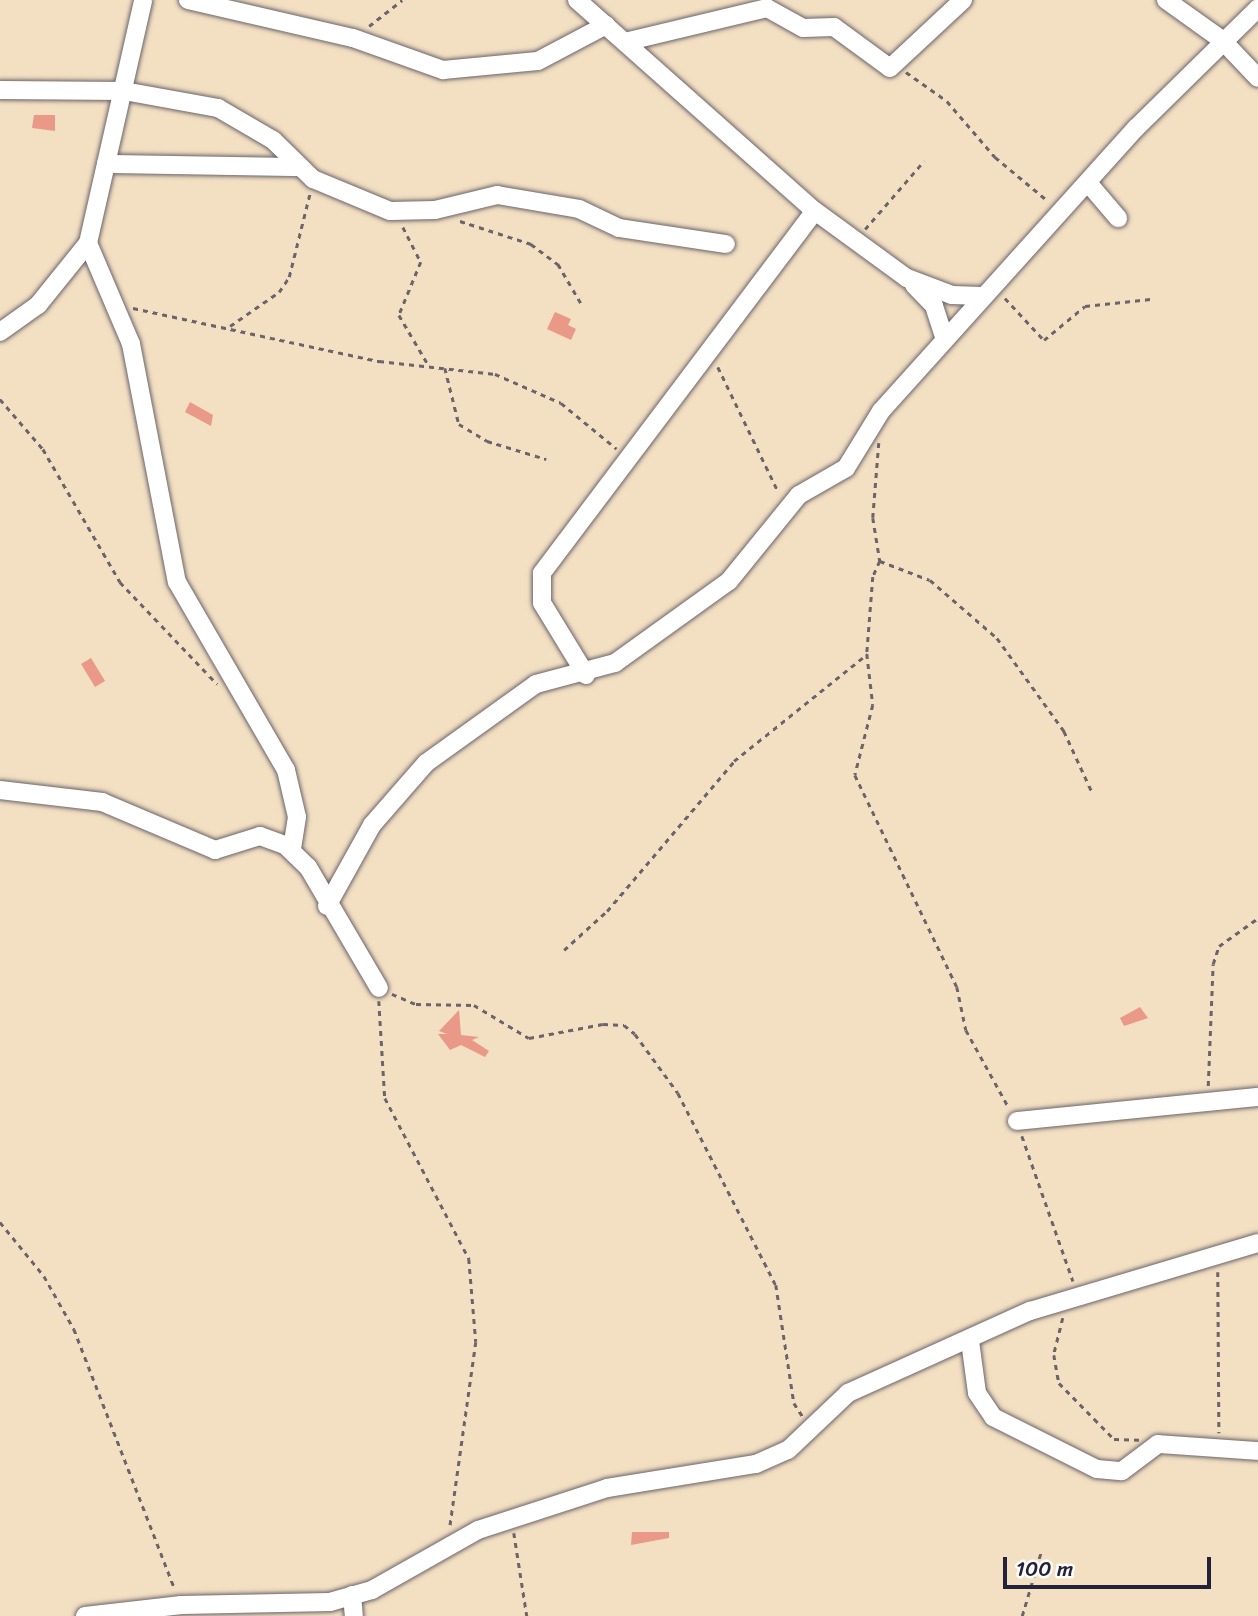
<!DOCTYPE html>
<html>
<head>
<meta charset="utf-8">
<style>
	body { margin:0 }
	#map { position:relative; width:1258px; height:1616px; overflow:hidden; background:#f3dfc2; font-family:Sriracha,sans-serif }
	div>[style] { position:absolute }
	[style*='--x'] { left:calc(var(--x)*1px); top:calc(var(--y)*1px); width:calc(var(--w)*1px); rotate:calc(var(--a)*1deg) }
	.building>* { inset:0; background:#ea9988 }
	.path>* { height:2.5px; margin-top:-1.25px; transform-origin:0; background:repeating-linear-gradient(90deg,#6b646a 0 5px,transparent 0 10px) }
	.roads { filter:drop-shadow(0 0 2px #6b646a) drop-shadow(0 0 2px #6b646a) }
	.minor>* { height:18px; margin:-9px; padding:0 9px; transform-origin:9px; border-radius:9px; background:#fff }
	span { translate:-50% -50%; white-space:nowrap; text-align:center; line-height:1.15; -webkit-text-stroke:5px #fdfcf7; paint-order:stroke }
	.scale { position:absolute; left:1003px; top:1557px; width:208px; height:32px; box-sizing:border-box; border:4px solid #22223b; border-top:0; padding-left:9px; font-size:21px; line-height:24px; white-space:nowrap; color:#22223b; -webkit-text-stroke:5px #fdfcf7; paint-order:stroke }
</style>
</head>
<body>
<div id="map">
	<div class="building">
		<div style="clip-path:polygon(34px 115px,55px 115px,55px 131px,32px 128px)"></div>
		<div style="clip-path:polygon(555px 312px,571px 319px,568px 325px,576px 329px,571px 340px,547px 329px)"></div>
		<div style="clip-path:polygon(190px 402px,213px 415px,211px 426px,185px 412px)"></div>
		<div style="clip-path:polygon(91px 658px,105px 681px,95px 687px,81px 664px)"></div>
		<div style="clip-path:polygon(1140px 1007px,1148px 1018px,1124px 1026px,1120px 1018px)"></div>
		<div style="clip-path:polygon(459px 1010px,461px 1035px,479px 1037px,472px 1040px,489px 1051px,485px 1057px,461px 1045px,450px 1050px,438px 1034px,447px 1034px,439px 1031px)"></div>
		<div style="clip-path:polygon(632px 1532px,669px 1532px,669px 1538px,631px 1545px)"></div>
	</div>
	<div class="path">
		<div style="--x:369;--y:26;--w:42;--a:-38.2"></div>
		<div style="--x:906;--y:72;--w:50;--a:35.3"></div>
		<div style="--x:947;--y:101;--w:74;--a:49.4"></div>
		<div style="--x:995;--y:157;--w:69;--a:39.7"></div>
		<div style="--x:460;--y:221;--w:75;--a:17.9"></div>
		<div style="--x:531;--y:244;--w:34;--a:37"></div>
		<div style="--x:558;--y:264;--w:45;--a:59.5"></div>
		<div style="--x:403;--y:227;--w:39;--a:63"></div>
		<div style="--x:421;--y:262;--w:57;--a:112.5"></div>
		<div style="--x:399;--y:315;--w:59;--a:59.5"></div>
		<div style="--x:865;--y:229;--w:90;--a:-49.1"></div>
		<div style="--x:1005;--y:298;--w:57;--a:47.1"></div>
		<div style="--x:1044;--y:340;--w:53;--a:-39.7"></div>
		<div style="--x:1085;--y:306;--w:66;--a:-6.1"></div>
		<div style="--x:133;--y:308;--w:252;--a:12.2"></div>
		<div style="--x:379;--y:361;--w:117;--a:6.4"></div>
		<div style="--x:495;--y:374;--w:72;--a:23.7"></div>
		<div style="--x:561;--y:403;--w:72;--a:39.4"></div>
		<div style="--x:230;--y:326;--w:60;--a:-34.8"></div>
		<div style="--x:279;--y:292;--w:18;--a:-56"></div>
		<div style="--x:289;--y:277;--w:87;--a:-76"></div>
		<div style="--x:718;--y:367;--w:140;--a:64.2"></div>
		<div style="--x:445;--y:368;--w:58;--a:76"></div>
		<div style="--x:459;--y:424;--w:33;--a:31"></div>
		<div style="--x:487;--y:441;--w:62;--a:17"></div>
		<div style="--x:0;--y:399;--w:66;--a:49.3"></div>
		<div style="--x:43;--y:449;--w:154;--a:59.9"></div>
		<div style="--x:120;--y:582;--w:141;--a:46.4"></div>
		<div style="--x:879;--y:443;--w:75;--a:94.6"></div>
		<div style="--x:873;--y:518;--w:44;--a:80.8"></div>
		<div style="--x:880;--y:561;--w:17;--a:114"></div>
		<div style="--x:873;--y:577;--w:77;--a:94.5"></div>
		<div style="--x:867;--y:654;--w:51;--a:83.3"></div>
		<div style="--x:873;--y:705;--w:72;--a:104.4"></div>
		<div style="--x:855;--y:775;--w:235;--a:64.3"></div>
		<div style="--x:957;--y:987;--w:44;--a:78.2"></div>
		<div style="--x:966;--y:1030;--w:89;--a:61.1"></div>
		<div style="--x:880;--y:561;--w:53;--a:20.8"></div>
		<div style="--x:930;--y:580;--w:89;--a:40.9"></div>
		<div style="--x:997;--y:638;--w:115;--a:54.2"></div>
		<div style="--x:1064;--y:731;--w:67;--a:65.3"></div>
		<div style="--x:564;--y:950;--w:58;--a:-42.2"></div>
		<div style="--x:607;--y:911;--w:197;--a:-49.7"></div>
		<div style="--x:734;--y:761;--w:171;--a:-38.8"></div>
		<div style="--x:392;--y:994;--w:26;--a:23"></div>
		<div style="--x:416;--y:1004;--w:58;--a:1"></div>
		<div style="--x:474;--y:1005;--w:64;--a:31"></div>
		<div style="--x:529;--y:1038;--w:75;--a:-10.7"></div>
		<div style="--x:603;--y:1024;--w:21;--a:3"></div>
		<div style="--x:624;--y:1025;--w:14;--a:39"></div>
		<div style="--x:635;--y:1034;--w:73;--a:53.9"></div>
		<div style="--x:678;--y:1093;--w:216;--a:63"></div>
		<div style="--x:776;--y:1285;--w:119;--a:81.3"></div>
		<div style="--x:794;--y:1403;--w:17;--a:57"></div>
		<div style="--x:379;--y:1001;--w:97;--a:86.5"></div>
		<div style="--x:385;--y:1098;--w:182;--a:62.4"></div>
		<div style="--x:469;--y:1259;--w:83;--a:85.2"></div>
		<div style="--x:476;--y:1342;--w:188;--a:98"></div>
		<div style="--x:1208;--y:1086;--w:122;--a:-87.7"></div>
		<div style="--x:1213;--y:964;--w:19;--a:-72"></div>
		<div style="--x:1219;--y:946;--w:48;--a:-35.7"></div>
		<div style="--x:1022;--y:1136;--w:154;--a:70.6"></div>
		<div style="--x:0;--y:1222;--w:70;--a:50.8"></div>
		<div style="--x:44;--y:1276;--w:61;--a:60.5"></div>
		<div style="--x:74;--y:1329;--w:279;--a:68.8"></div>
		<div style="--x:1218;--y:1272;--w:161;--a:89.6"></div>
		<div style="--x:1063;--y:1318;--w:38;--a:104"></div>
		<div style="--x:1054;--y:1355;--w:28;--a:80"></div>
		<div style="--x:1059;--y:1383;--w:78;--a:45.5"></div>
		<div style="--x:1114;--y:1439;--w:25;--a:2"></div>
		<div style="--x:514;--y:1533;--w:84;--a:81.1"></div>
		<div style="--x:1022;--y:1616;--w:67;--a:-73.5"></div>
	</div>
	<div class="roads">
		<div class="minor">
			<div style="--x:188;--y:0;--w:169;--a:13"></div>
			<div style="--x:353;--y:38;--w:96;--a:19.6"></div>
			<div style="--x:443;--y:70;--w:95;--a:-5.4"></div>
			<div style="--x:538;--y:61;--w:77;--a:-27.9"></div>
			<div style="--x:577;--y:0;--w:318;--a:41.6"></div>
			<div style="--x:815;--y:211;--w:114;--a:36.1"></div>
			<div style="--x:907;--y:278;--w:48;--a:20.7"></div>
			<div style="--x:952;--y:295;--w:30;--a:2"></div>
			<div style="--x:1166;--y:0;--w:69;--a:35.5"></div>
			<div style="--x:1222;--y:40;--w:52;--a:46.5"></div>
			<div style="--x:629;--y:41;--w:142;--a:-13.4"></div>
			<div style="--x:767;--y:8;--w:41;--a:29.1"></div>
			<div style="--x:803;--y:28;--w:31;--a:-2"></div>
			<div style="--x:834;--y:27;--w:69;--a:36.2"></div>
			<div style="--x:890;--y:68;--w:100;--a:-43"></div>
			<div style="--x:0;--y:90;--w:124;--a:0.5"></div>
			<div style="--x:124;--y:91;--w:96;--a:10.3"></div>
			<div style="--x:218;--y:108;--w:64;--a:30.2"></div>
			<div style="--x:273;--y:140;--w:56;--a:44.3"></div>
			<div style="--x:313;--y:179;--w:83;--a:22.6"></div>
			<div style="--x:390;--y:211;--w:45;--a:-1.3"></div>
			<div style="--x:435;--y:210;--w:64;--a:-13.6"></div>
			<div style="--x:497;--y:195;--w:83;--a:9.7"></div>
			<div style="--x:579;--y:209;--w:44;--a:25.4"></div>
			<div style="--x:619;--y:228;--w:108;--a:8.5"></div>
			<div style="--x:106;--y:164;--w:192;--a:0.9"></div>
			<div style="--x:1089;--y:184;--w:45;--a:49.5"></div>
			<div style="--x:88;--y:243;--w:110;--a:66.9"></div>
			<div style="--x:131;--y:344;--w:242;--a:79.1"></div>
			<div style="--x:177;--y:582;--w:217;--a:59.9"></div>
			<div style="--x:286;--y:770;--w:48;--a:76.8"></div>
			<div style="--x:297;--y:817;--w:33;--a:99"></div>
			<div style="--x:914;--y:285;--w:29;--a:46"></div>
			<div style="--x:934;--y:306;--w:35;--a:72"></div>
			<div style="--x:0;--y:332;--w:47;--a:-35.4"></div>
			<div style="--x:38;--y:305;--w:80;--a:-51.1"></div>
			<div style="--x:88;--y:243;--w:249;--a:-77.2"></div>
			<div style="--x:586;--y:675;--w:84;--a:-121.4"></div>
			<div style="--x:542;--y:603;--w:30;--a:-90"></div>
			<div style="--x:542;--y:573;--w:453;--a:-53"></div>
			<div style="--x:0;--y:790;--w:103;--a:6.7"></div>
			<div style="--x:102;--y:802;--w:123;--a:23"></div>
			<div style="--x:215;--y:850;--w:47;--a:-17.3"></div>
			<div style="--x:260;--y:836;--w:27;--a:20"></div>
			<div style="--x:285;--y:845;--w:32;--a:44"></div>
			<div style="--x:308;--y:867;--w:140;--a:59.6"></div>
			<div style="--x:327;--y:906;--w:93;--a:-60.9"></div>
			<div style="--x:372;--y:825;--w:82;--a:-48.9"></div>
			<div style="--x:426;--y:763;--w:135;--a:-35.7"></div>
			<div style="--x:536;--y:684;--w:82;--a:-14.9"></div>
			<div style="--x:615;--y:663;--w:140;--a:-35.7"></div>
			<div style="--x:729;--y:581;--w:111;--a:-50.9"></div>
			<div style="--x:799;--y:495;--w:54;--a:-29.9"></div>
			<div style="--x:846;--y:468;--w:67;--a:-58.4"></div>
			<div style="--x:881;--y:411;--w:381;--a:-48"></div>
			<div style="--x:1136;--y:128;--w:171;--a:-44.5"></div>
			<div style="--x:1017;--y:1121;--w:242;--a:-5.7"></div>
			<div style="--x:970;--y:1341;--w:52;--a:82.3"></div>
			<div style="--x:977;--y:1393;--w:29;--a:56"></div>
			<div style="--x:993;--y:1417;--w:116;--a:26.6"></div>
			<div style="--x:1097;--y:1469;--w:25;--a:5"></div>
			<div style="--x:1122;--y:1471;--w:45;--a:-36.9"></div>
			<div style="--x:1158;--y:1444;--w:100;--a:4"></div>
			<div style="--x:352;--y:1595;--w:21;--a:85"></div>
			<div style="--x:85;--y:1616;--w:97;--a:-6.5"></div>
			<div style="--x:181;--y:1605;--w:149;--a:-1.2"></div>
			<div style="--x:330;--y:1602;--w:44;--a:-15.9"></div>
			<div style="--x:372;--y:1590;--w:122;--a:-29.5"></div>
			<div style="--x:478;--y:1530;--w:136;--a:-18"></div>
			<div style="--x:607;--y:1488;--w:151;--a:-9.2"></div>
			<div style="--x:756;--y:1464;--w:35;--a:-24"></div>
			<div style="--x:788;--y:1450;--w:83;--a:-43.5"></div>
			<div style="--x:848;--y:1393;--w:200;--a:-24.3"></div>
			<div style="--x:1030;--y:1311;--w:238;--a:-16.6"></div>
		</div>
	</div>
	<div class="scale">100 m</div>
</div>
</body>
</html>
